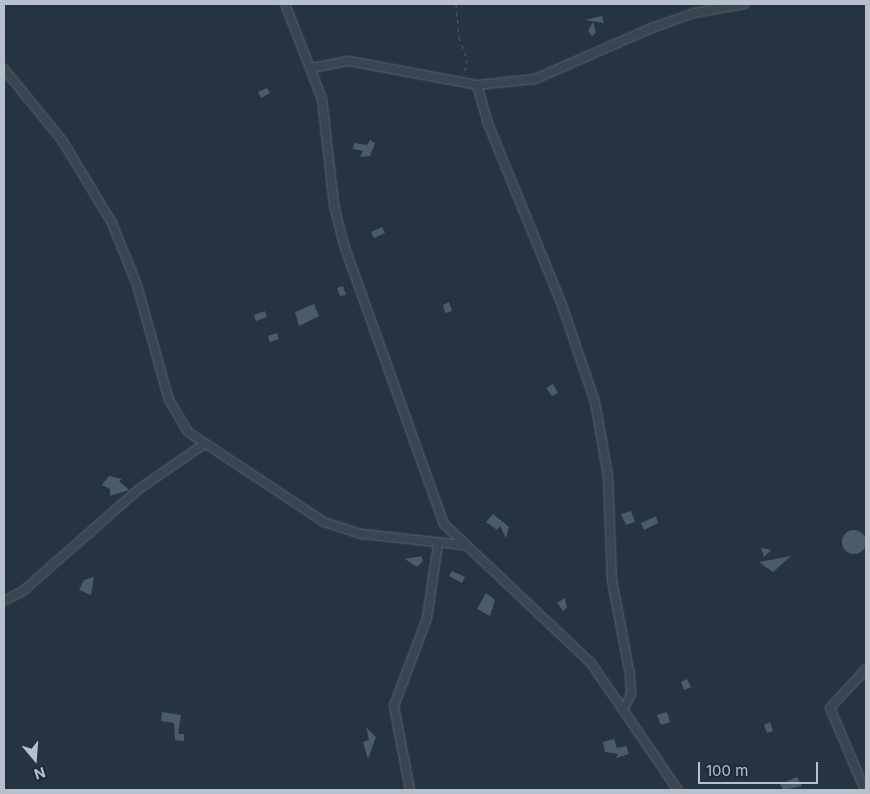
<!DOCTYPE html>
<html>
<head>
<meta charset="utf-8">
<style>
	body { margin:0 }
	#map { position:relative; width:870px; height:794px; overflow:hidden; background:#263442; font-family:Inter,sans-serif }
	div>[style] { position:absolute }
	[style*='--x'] { left:calc(var(--x)*1px); top:calc(var(--y)*1px); width:calc(var(--w)*1px); rotate:calc(var(--a)*1deg) }
	.building>* { inset:0; background:#4c5b6b }
	.round { border-radius:50% }
	.path>* { height:1px; margin-top:-0.5px; transform-origin:0; background:repeating-linear-gradient(90deg,#465e60 0 4px,transparent 0 8px) }
	.roads { filter:drop-shadow(0 0 1px #58636f) drop-shadow(0 0 1px #58636f) }
	.minor>* { height:8px; margin:-4px; padding:0 4px; transform-origin:4px; border-radius:4px; background:#3a4552 }
	span { translate:-50% -50%; white-space:nowrap; text-align:center; line-height:1.15; -webkit-text-stroke:4px #1f2a37; paint-order:stroke }
	.frame { position:absolute; inset:0; border:5px solid #b7c0cc; pointer-events:none }
	.north { position:absolute; left:10px; top:734px; width:50px; height:50px; -webkit-text-stroke:4px #1f2a37; paint-order:stroke; rotate:162deg; font-size:14px; font-weight:700; line-height:20px; text-align:center; color:#b7c0cc }
	.north::after { content:''; display:block; margin:auto; width:18px; height:22px; background:#b7c0cc; clip-path:polygon(50% 0,100% 100%,50% 72%,0 100%) }
	.scale { position:absolute; left:698px; top:762px; width:120px; height:22px; box-sizing:border-box; border:2px solid #b7c0cc; border-top:0; padding-left:6px; font-size:15px; line-height:18px; white-space:nowrap; color:#b7c0cc; -webkit-text-stroke:4px #1f2a37; paint-order:stroke }
</style>
</head>
<body>
<div id="map">
	<div class="building">
		<div style="clip-path:polygon(602px 16px,604px 23px,585px 20px)"></div>
		<div style="clip-path:polygon(593px 22px,596px 33px,592px 36px,588px 31px)"></div>
		<div style="clip-path:polygon(267px 88px,270px 93px,261px 98px,258px 92px)"></div>
		<div style="clip-path:polygon(370px 140px,375px 143px,370px 156px,360px 157px,363px 151px,353px 149px,354px 143px,367px 145px)"></div>
		<div style="clip-path:polygon(382px 227px,385px 233px,374px 238px,371px 232px)"></div>
		<div style="clip-path:polygon(343px 286px,346px 295px,340px 296px,337px 288px)"></div>
		<div style="clip-path:polygon(449px 302px,452px 311px,445px 313px,443px 305px)"></div>
		<div style="clip-path:polygon(314px 304px,319px 316px,299px 326px,295px 312px)"></div>
		<div style="clip-path:polygon(265px 311px,267px 317px,256px 321px,254px 315px)"></div>
		<div style="clip-path:polygon(277px 333px,279px 339px,270px 342px,268px 336px)"></div>
		<div style="clip-path:polygon(553px 384px,558px 393px,552px 396px,546px 388px)"></div>
		<div style="clip-path:polygon(109px 476px,122px 479px,119px 481px,129px 490px,110px 496px,110px 489px,102px 485px)"></div>
		<div style="clip-path:polygon(631px 511px,635px 522px,626px 525px,621px 514px)"></div>
		<div style="clip-path:polygon(493px 514px,509px 527px,506px 538px,500px 526px,497px 530px,486px 522px)"></div>
		<div style="clip-path:polygon(656px 516px,658px 523px,644px 530px,641px 523px)"></div>
		<div class="round" style="left:842px;top:530px;width:24px;height:24px"></div>
		<div style="clip-path:polygon(761px 548px,762px 548px,771px 550px,764px 557px)"></div>
		<div style="clip-path:polygon(421px 556px,423px 561px,417px 567px,405px 559px)"></div>
		<div style="clip-path:polygon(791px 556px,773px 572px,759px 562px,776px 559px)"></div>
		<div style="clip-path:polygon(452px 571px,465px 577px,462px 583px,449px 576px)"></div>
		<div style="clip-path:polygon(94px 577px,91px 595px,79px 590px,84px 580px)"></div>
		<div style="clip-path:polygon(486px 593px,495px 600px,490px 616px,477px 609px)"></div>
		<div style="clip-path:polygon(565px 598px,567px 608px,563px 611px,557px 603px)"></div>
		<div style="clip-path:polygon(687px 679px,691px 687px,684px 690px,681px 682px)"></div>
		<div style="clip-path:polygon(162px 712px,181px 715px,178px 734px,184px 734px,184px 741px,175px 740px,174px 723px,161px 721px)"></div>
		<div style="clip-path:polygon(667px 712px,670px 722px,661px 725px,657px 715px)"></div>
		<div style="clip-path:polygon(770px 722px,773px 731px,767px 733px,764px 725px)"></div>
		<div style="clip-path:polygon(366px 727px,376px 737px,368px 759px,363px 742px,369px 740px)"></div>
		<div style="clip-path:polygon(614px 739px,617px 748px,626px 746px,629px 754px,616px 758px,618px 754px,605px 752px,603px 742px)"></div>
		<div style="clip-path:polygon(797px 777px,802px 786px,783px 790px,780px 784px)"></div>
	</div>
	<div class="path">
		<div style="--x:456;--y:4;--w:33;--a:85"></div>
		<div style="--x:459;--y:37;--w:23;--a:70"></div>
		<div style="--x:467;--y:59;--w:17;--a:100"></div>
	</div>
	<div class="roads">
		<div class="minor">
			<div style="--x:285;--y:4;--w:102;--a:68.7"></div>
			<div style="--x:322;--y:99;--w:107;--a:83.5"></div>
			<div style="--x:334;--y:205;--w:41;--a:76"></div>
			<div style="--x:344;--y:245;--w:296;--a:70.3"></div>
			<div style="--x:444;--y:524;--w:202;--a:43.4"></div>
			<div style="--x:591;--y:663;--w:154;--a:55.6"></div>
			<div style="--x:312;--y:68;--w:38;--a:-11"></div>
			<div style="--x:349;--y:61;--w:130;--a:10.6"></div>
			<div style="--x:477;--y:85;--w:58;--a:-5.9"></div>
			<div style="--x:535;--y:79;--w:128;--a:-23.6"></div>
			<div style="--x:652;--y:28;--w:45;--a:-19.7"></div>
			<div style="--x:694;--y:13;--w:51;--a:-10.2"></div>
			<div style="--x:4;--y:69;--w:92;--a:50.8"></div>
			<div style="--x:62;--y:140;--w:97;--a:58.9"></div>
			<div style="--x:112;--y:223;--w:67;--a:68"></div>
			<div style="--x:137;--y:285;--w:119;--a:74.5"></div>
			<div style="--x:169;--y:400;--w:37;--a:59"></div>
			<div style="--x:188;--y:432;--w:163;--a:33.5"></div>
			<div style="--x:324;--y:522;--w:40;--a:18"></div>
			<div style="--x:362;--y:534;--w:102;--a:6.2"></div>
			<div style="--x:477;--y:85;--w:37;--a:74"></div>
			<div style="--x:487;--y:121;--w:199;--a:67.8"></div>
			<div style="--x:562;--y:305;--w:102;--a:71.2"></div>
			<div style="--x:595;--y:402;--w:75;--a:80"></div>
			<div style="--x:608;--y:476;--w:104;--a:87.8"></div>
			<div style="--x:612;--y:580;--w:97;--a:79.3"></div>
			<div style="--x:630;--y:675;--w:19;--a:87"></div>
			<div style="--x:631;--y:694;--w:16;--a:117"></div>
			<div style="--x:6;--y:600;--w:19;--a:-28"></div>
			<div style="--x:23;--y:591;--w:154;--a:-41.3"></div>
			<div style="--x:139;--y:489;--w:78;--a:-34.5"></div>
			<div style="--x:410;--y:790;--w:86;--a:-100.8"></div>
			<div style="--x:394;--y:706;--w:94;--a:-69.4"></div>
			<div style="--x:427;--y:618;--w:75;--a:-81.5"></div>
			<div style="--x:865;--y:790;--w:89;--a:-113.1"></div>
			<div style="--x:830;--y:708;--w:53;--a:-47.3"></div>
		</div>
	</div>
	<div class="frame"></div>
	<div class="north">N</div>
	<div class="scale">100 m</div>
</div>
</body>
</html>
